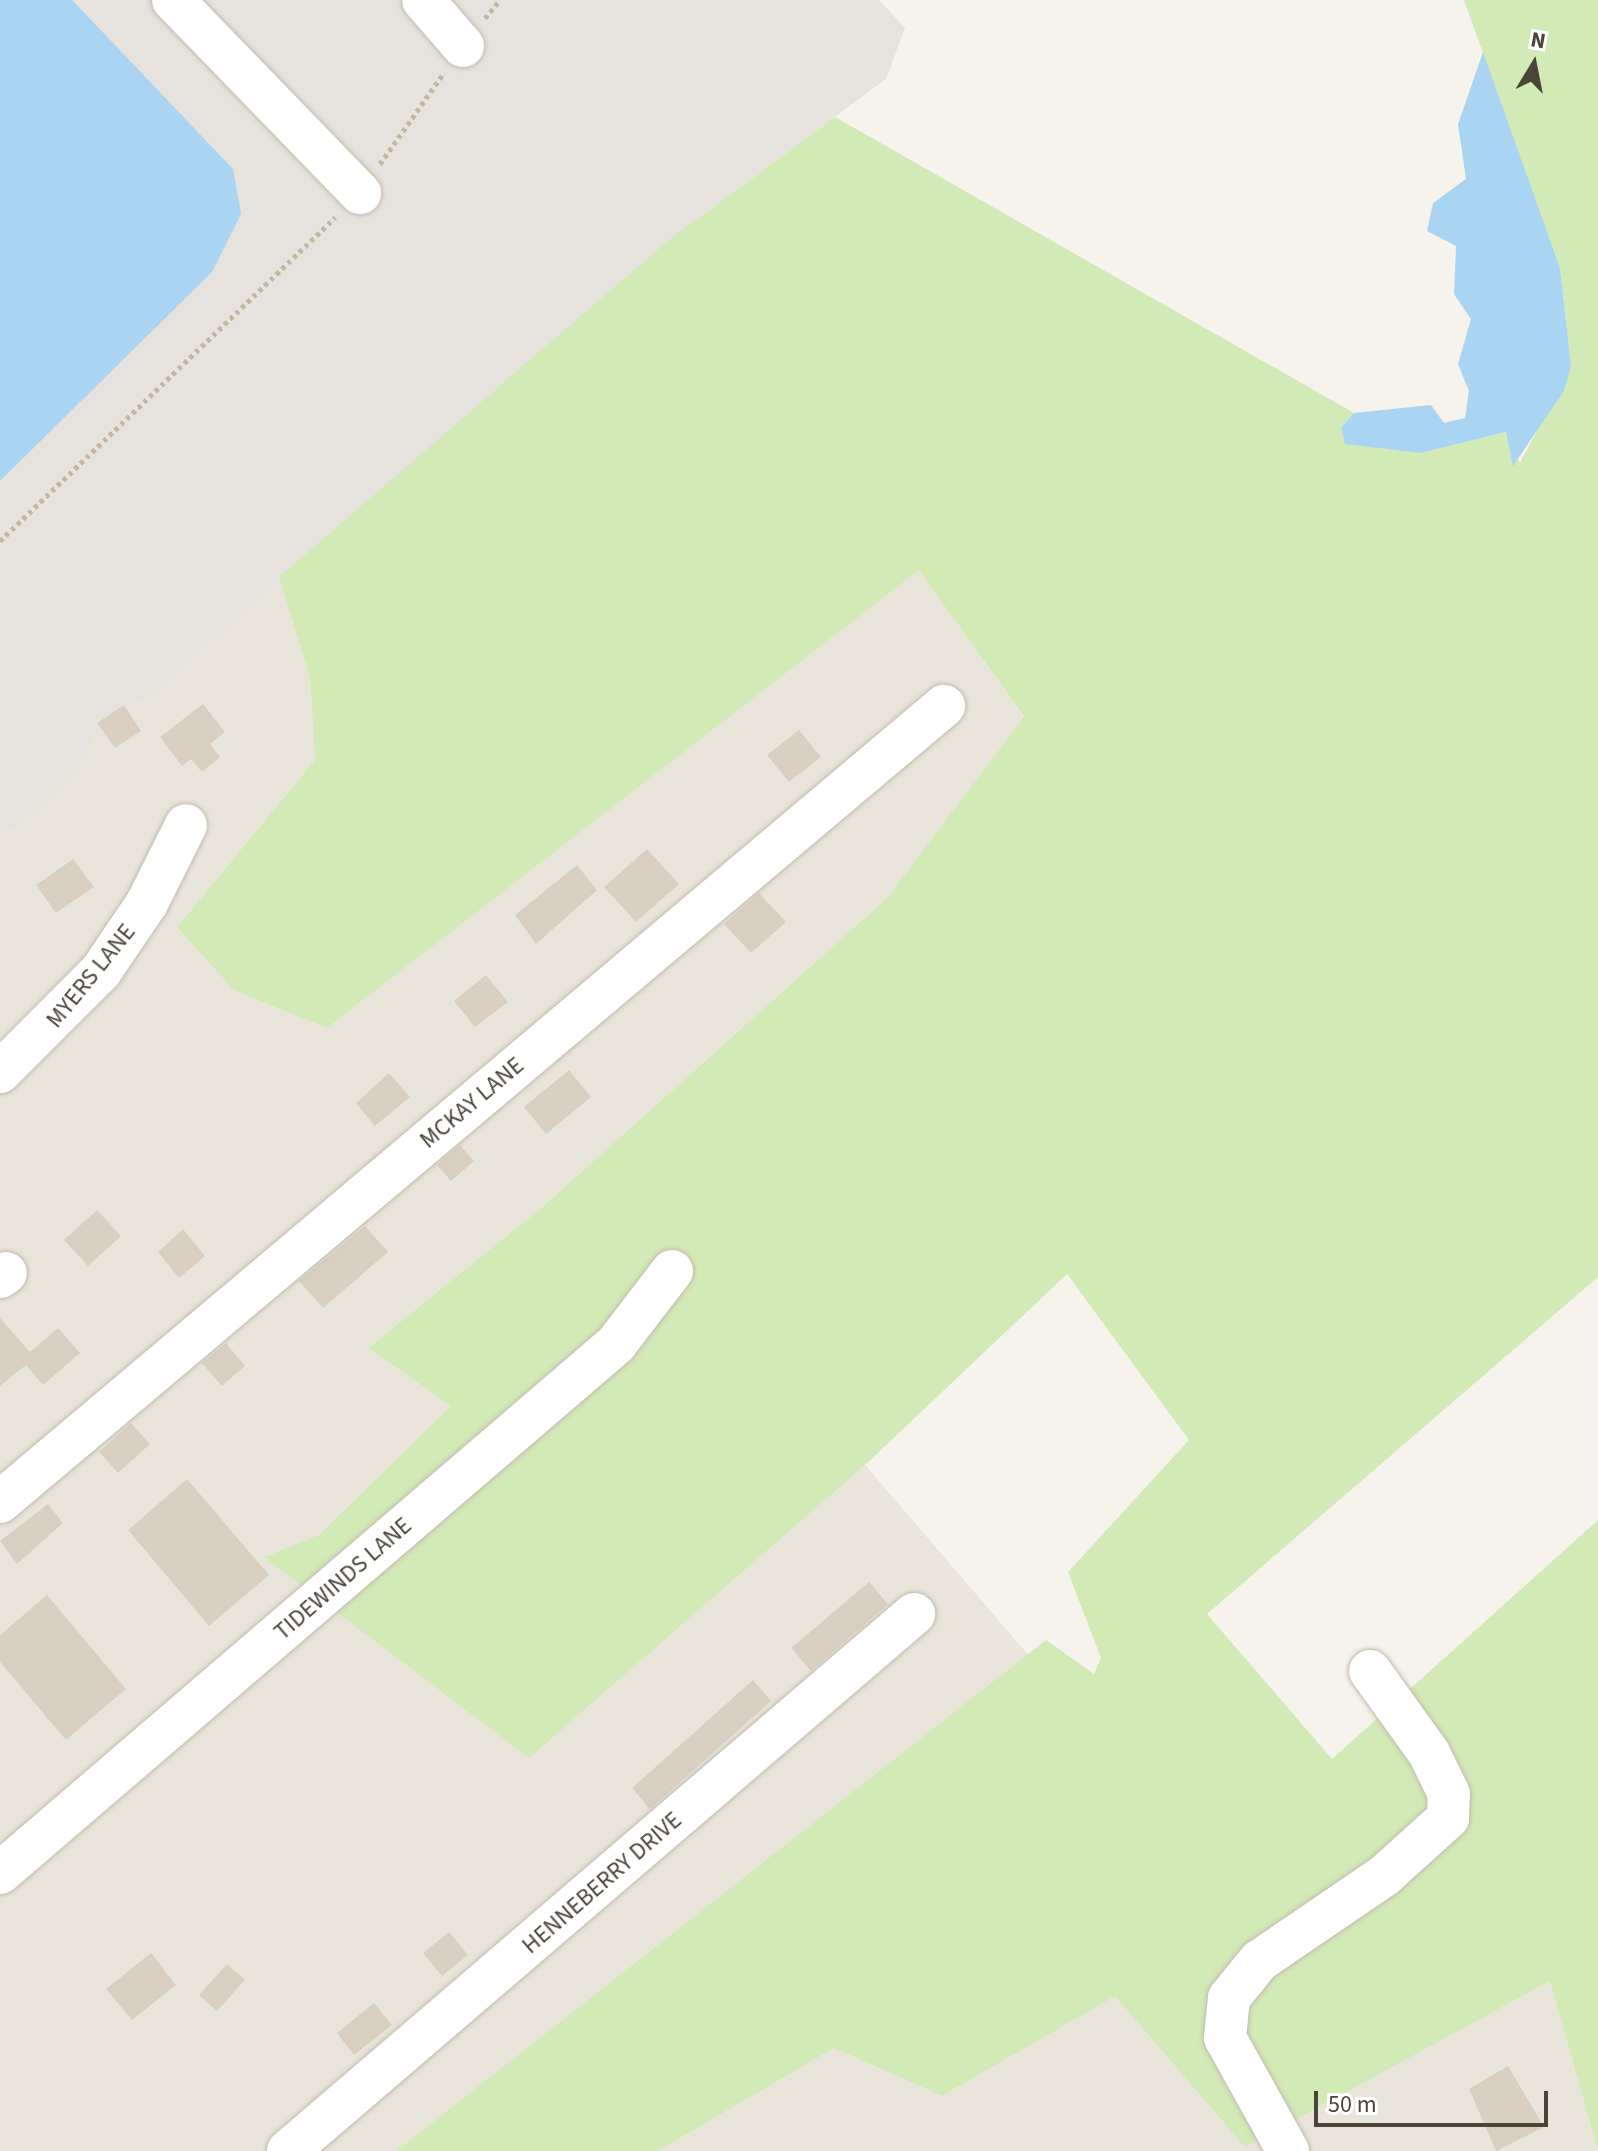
<!DOCTYPE html>
<html>
<head>
<meta charset="utf-8">
<style>
	body { margin:0 }
	#map { position:relative; width:1598px; height:2151px; overflow:hidden; background:#f6f3ec; font-family:"Source Sans 3",sans-serif }
	div>[style] { position:absolute }
	[style*='--x'] { left:calc(var(--x)*1px); top:calc(var(--y)*1px); width:calc(var(--w)*1px); rotate:calc(var(--a)*1deg) }
	.residential>* { inset:0; background:#eae5da }
	.industrial>* { inset:0; background:#e6e2dd }
	.green>* { inset:0; background:#d2eab5 }
	.water>* { inset:0; background:#a9d4f2 }
	.building>* { inset:0; background:#d8cfc1 }
	.path>* { height:5px; margin-top:-2.5px; transform-origin:0; background:repeating-linear-gradient(90deg,#c4b79f 0 4px,transparent 0 8px) }
	.roads { filter:drop-shadow(0 0 2px #c2bbae) drop-shadow(0 0 2px #c2bbae) }
	.minor>* { height:42px; margin:-21px; padding:0 21px; transform-origin:21px; border-radius:21px; background:#fff }
	span { translate:-50% -50%; white-space:nowrap; text-align:center; line-height:1.15; -webkit-text-stroke:8px #fff; paint-order:stroke }
	.street-label { font-size:24px; color:#4b4439 }
	.north { position:absolute; left:1494px; top:24px; width:80px; height:80px; -webkit-text-stroke:6px #fff; paint-order:stroke; rotate:10deg; font-size:22px; font-weight:700; line-height:32px; text-align:center; color:#4b4439 }
	.north::after { content:''; display:block; margin:auto; width:28px; height:36px; background:#4b4439; clip-path:polygon(50% 0,100% 100%,50% 72%,0 100%) }
	.scale { position:absolute; left:1314px; top:2091px; width:234px; height:36px; box-sizing:border-box; border:4px solid #4b4439; border-top:0; padding-left:10px; font-size:24px; line-height:28px; white-space:nowrap; color:#4b4439; -webkit-text-stroke:6px #fff; paint-order:stroke }
</style>
</head>
<body>
<div id="map">
	<div class="residential">
		<div style="clip-path:polygon(919px 569px,1024px 718px,1003px 751px,888px 897px,540px 1209px,368px 1348px,451px 1406px,319px 1536px,264px 1557px,723px 1585px,865px 1465px,1031px 1658px,396px 2151px,0 2151px,0 835px,24px 822px,99px 725px,148px 698px,279px 577px,310px 678px,315px 760px,177px 927px,327px 1028px)"></div>
		<div style="clip-path:polygon(1550px 1981px,1598px 2151px,658px 2151px,834px 2048px,942px 2096px,1115px 1995px,1245px 2146px)"></div>
	</div>
	<div class="industrial">
		<div style="clip-path:polygon(0 0,879px 0,905px 28px,886px 79px,671px 238px,148px 698px,99px 725px,84px 762px,24px 822px,0 835px)"></div>
	</div>
	<div class="green">
		<div style="clip-path:polygon(1464px 0,1598px 0,1598px 1277px,1207px 1614px,1332px 1759px,1598px 1520px,1598px 2151px,1550px 1981px,1245px 2147px,1115px 1996px,942px 2096px,834px 2048px,658px 2151px,396px 2151px,1046px 1640px,1094px 1674px,1101px 1658px,1068px 1572px,1189px 1440px,1067px 1274px,865px 1465px,529px 1758px,264px 1557px,319px 1535px,451px 1406px,368px 1348px,540px 1209px,888px 897px,1024px 717px,919px 570px,327px 1028px,234px 990px,177px 927px,315px 760px,310px 678px,279px 577px,671px 238px,835px 117px,1354px 413px,1341px 427px,1421px 453px,1506px 432px,1520px 463px,1571px 366px,1560px 268px)"></div>
	</div>
	<div class="water">
		<div style="clip-path:polygon(0 0,72px 0,233px 169px,241px 214px,212px 272px,0 481px)"></div>
		<div style="clip-path:polygon(1483px 52px,1560px 268px,1571px 366px,1564px 391px,1513px 466px,1506px 432px,1421px 453px,1345px 444px,1341px 427px,1354px 413px,1431px 405px,1444px 423px,1465px 418px,1469px 391px,1458px 364px,1471px 319px,1454px 294px,1456px 246px,1427px 231px,1433px 203px,1466px 179px,1458px 124px)"></div>
	</div>
	<div class="building">
		<div style="clip-path:polygon(203px 704px,225px 732px,210px 744px,220px 757px,202px 772px,191px 759px,182px 766px,160px 737px)"></div>
		<div style="clip-path:polygon(124px 705px,141px 731px,115px 748px,97px 723px)"></div>
		<div style="clip-path:polygon(799px 730px,821px 757px,789px 782px,767px 755px)"></div>
		<div style="clip-path:polygon(647px 849px,679px 884px,636px 922px,604px 887px)"></div>
		<div style="clip-path:polygon(73px 859px,94px 887px,56px 913px,36px 885px)"></div>
		<div style="clip-path:polygon(577px 865px,597px 890px,536px 944px,515px 915px)"></div>
		<div style="clip-path:polygon(759px 893px,786px 922px,751px 953px,724px 924px)"></div>
		<div style="clip-path:polygon(486px 975px,508px 1002px,475px 1027px,454px 1001px)"></div>
		<div style="clip-path:polygon(569px 1070px,591px 1097px,546px 1134px,524px 1107px)"></div>
		<div style="clip-path:polygon(389px 1073px,410px 1097px,375px 1126px,356px 1103px)"></div>
		<div style="clip-path:polygon(460px 1145px,474px 1161px,451px 1181px,437px 1165px)"></div>
		<div style="clip-path:polygon(97px 1210px,121px 1236px,88px 1266px,64px 1240px)"></div>
		<div style="clip-path:polygon(365px 1226px,388px 1252px,323px 1308px,299px 1281px)"></div>
		<div style="clip-path:polygon(183px 1229px,205px 1256px,179px 1278px,158px 1252px)"></div>
		<div style="clip-path:polygon(0 1318px,30px 1352px,58px 1328px,80px 1353px,43px 1385px,26px 1365px,0 1386px)"></div>
		<div style="clip-path:polygon(226px 1343px,245px 1366px,222px 1386px,202px 1363px)"></div>
		<div style="clip-path:polygon(131px 1423px,150px 1444px,118px 1473px,99px 1452px)"></div>
		<div style="clip-path:polygon(187px 1479px,269px 1575px,209px 1626px,128px 1530px)"></div>
		<div style="clip-path:polygon(48px 1504px,63px 1523px,17px 1564px,0 1541px)"></div>
		<div style="clip-path:polygon(869px 1582px,888px 1604px,811px 1671px,791px 1648px)"></div>
		<div style="clip-path:polygon(47px 1595px,126px 1689px,66px 1740px,0 1662px,0 1635px)"></div>
		<div style="clip-path:polygon(753px 1680px,771px 1701px,650px 1809px,632px 1788px)"></div>
		<div style="clip-path:polygon(449px 1932px,468px 1955px,442px 1976px,423px 1953px)"></div>
		<div style="clip-path:polygon(151px 1953px,176px 1985px,132px 2020px,106px 1989px)"></div>
		<div style="clip-path:polygon(227px 1964px,245px 1980px,217px 2011px,199px 1995px)"></div>
		<div style="clip-path:polygon(374px 2003px,392px 2025px,354px 2055px,337px 2033px)"></div>
		<div style="clip-path:polygon(1508px 2066px,1544px 2127px,1496px 2151px,1469px 2089px)"></div>
	</div>
	<div class="path">
		<div style="--x:485;--y:18;--w:23;--a:-50"></div>
		<div style="--x:380;--y:164;--w:110;--a:-55"></div>
		<div style="--x:0;--y:541;--w:466;--a:-44"></div>
	</div>
	<div class="roads">
		<div class="minor">
			<div style="--x:173;--y:0;--w:269;--a:45.9"></div>
			<div style="--x:423;--y:0;--w:61;--a:49"></div>
			<div style="--x:0;--y:1072;--w:143;--a:-45"></div>
			<div style="--x:101;--y:971;--w:82;--a:-55.9"></div>
			<div style="--x:147;--y:903;--w:87;--a:-63.4"></div>
			<div style="--x:0;--y:1277;--w:7;--a:-34"></div>
			<div style="--x:0;--y:1502;--w:1235;--a:-40.14"></div>
			<div style="--x:0;--y:1873;--w:812;--a:-40.65"></div>
			<div style="--x:616;--y:1344;--w:92;--a:-52.5"></div>
			<div style="--x:288;--y:2151;--w:825;--a:-40.62"></div>
			<div style="--x:1288;--y:2151;--w:129;--a:-119.1"></div>
			<div style="--x:1225;--y:2038;--w:40;--a:-84.3"></div>
			<div style="--x:1229;--y:1998;--w:48;--a:-51"></div>
			<div style="--x:1259;--y:1961;--w:153;--a:-34.3"></div>
			<div style="--x:1385;--y:1875;--w:85;--a:-42.1"></div>
			<div style="--x:1448;--y:1818;--w:24;--a:-88"></div>
			<div style="--x:1449;--y:1794;--w:46;--a:-116"></div>
			<div style="--x:1429;--y:1753;--w:101;--a:-125.7"></div>
		</div>
	</div>
	<div class="street-label">
		<span style="left:91px;top:976px;rotate:-51deg">MYERS LANE</span>
		<span style="left:472px;top:1103px;rotate:-40deg">MCKAY LANE</span>
		<span style="left:343px;top:1579px;rotate:-41deg">TIDEWINDS LANE</span>
		<span style="left:602px;top:1883px;rotate:-41deg">HENNEBERRY DRIVE</span>
	</div>
	<div class="north">N</div>
	<div class="scale">50 m</div>
</div>
</body>
</html>
